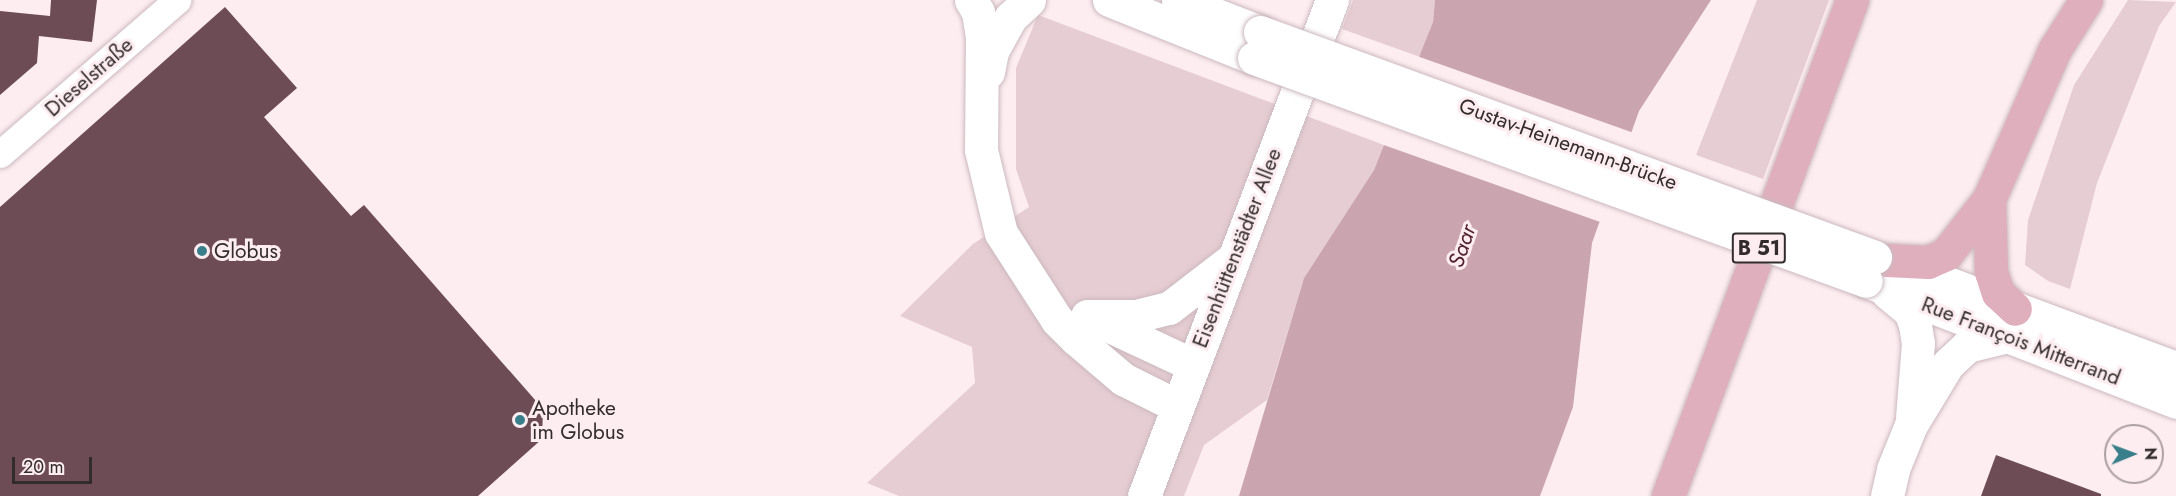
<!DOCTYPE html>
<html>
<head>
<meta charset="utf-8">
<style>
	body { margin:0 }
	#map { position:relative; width:2176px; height:496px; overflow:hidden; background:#fdedf1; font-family:Jost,sans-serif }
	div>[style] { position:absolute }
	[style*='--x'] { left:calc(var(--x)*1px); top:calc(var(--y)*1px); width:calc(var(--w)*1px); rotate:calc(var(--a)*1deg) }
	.green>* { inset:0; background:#e6cdd3 }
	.water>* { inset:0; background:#caa5af }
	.pier>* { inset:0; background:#fdedf1 }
	.building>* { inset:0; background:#6d4c55 }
	.roads { filter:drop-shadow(0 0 2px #cbb9be) drop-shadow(0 0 2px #cbb9be) }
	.street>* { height:27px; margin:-13.5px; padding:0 13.5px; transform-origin:13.5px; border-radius:13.5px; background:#fff }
	.secondary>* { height:33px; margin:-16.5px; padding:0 16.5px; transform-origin:16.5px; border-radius:16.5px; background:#fff }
	.primary>* { height:33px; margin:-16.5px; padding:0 16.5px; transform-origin:16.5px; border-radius:16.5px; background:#e0afbe }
	.bridges { filter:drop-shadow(0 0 2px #cbb9be) drop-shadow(0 0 2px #cbb9be) }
	.secondary-bridge>* { height:33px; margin:-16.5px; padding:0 16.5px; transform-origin:16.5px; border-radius:16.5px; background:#fff }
	.dots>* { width:16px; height:16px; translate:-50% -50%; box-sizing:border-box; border:3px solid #fdedf1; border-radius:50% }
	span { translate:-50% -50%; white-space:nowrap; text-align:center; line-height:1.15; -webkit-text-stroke:6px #fdedf1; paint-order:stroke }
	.shield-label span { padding:2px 4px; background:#fdedf1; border:2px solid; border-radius:4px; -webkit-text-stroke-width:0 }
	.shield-label { font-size:20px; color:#332c2d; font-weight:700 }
	.street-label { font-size:21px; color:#332c2d }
	.poi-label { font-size:21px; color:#332c2d }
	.left { translate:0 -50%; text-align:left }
	.water-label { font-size:22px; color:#512131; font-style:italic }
	.north { position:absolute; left:2104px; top:424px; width:60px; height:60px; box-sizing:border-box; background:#fdedf1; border:2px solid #aca0a3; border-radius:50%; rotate:89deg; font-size:16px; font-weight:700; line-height:24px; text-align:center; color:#332c2d }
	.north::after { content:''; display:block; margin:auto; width:21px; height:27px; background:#397f8b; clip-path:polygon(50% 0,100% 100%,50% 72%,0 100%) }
	.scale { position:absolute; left:12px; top:457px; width:80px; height:27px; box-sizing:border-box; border:3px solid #332c2d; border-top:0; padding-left:8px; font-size:18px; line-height:21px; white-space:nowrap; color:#332c2d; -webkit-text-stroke:4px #fdedf1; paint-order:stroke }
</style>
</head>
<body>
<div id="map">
	<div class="green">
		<div style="clip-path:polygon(1353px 0,1435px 0,1433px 22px,1420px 57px,1342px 29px)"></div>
		<div style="clip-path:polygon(1757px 0,1829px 0,1763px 179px,1696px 155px)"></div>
		<div style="clip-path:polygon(2128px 0,2176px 2px,2159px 26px,2097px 183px,2070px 289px,2048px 281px,2025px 265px,2028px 220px,2074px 85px)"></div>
		<div style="clip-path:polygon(1038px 15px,1384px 145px,1374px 170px,1304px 278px,1267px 400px,1204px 445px,1184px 496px,899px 496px,867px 483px,975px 383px,972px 347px,900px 316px,973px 244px,1029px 207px,1016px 169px,1016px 68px)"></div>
	</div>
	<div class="water">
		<div style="clip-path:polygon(1435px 0,1711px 0,1639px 111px,1592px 243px,1573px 407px,1540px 496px,1239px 496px,1304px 278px,1374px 170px,1433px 22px)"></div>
	</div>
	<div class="pier">
		<div style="clip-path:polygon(1417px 56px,1634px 133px,1603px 223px,1381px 144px)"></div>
	</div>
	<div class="building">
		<div style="clip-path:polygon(51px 0,97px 0,92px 42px,39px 36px,37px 63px,0 95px,0 11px,50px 16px)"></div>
		<div style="clip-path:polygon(225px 7px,297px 88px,264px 117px,351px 216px,364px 205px,543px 409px,542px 439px,478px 496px,0 496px,0 207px)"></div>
		<div style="clip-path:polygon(1996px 455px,2101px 494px,2101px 496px,1981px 496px)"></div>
	</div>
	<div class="roads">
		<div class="street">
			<div style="--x:0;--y:154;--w:235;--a:-41"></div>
		</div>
		<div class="secondary">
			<div style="--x:971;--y:0;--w:14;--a:60"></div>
			<div style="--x:978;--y:12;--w:25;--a:81"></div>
			<div style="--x:982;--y:37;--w:113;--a:90.5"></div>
			<div style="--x:981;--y:150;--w:85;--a:76.5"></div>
			<div style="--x:1001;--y:233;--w:103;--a:57.2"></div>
			<div style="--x:1057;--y:320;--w:27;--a:45"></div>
			<div style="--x:1076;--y:339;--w:62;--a:40.4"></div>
			<div style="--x:1123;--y:379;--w:60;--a:26.6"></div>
			<div style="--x:1109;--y:0;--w:156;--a:21.8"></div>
			<div style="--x:1178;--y:0;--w:88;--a:21.3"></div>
			<div style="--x:988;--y:72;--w:21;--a:-79"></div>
			<div style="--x:992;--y:51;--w:38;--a:-61"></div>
			<div style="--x:1010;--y:18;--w:26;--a:-43"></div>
			<div style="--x:1891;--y:262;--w:304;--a:20.4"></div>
			<div style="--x:1866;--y:281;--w:333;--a:21.3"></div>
			<div style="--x:1887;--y:292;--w:30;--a:40"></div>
			<div style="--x:1910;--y:311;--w:15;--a:70"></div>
			<div style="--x:1915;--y:325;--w:18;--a:81"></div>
			<div style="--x:1918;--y:343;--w:74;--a:94.6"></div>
			<div style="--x:1087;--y:316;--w:49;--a:0"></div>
			<div style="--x:1136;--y:316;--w:34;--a:-14"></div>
			<div style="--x:1169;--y:308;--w:77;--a:-37.6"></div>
			<div style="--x:1099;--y:321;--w:104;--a:25.1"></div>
			<div style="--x:1144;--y:496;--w:530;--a:-69.24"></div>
			<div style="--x:1887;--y:496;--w:28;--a:-77"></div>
			<div style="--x:1893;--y:469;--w:48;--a:-67.8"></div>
			<div style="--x:1911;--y:425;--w:71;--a:-58.8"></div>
			<div style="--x:1948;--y:364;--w:26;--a:-43"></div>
			<div style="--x:1967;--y:346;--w:42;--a:-13.7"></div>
		</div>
		<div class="primary">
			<div style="--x:1989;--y:199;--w:73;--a:88.4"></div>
			<div style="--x:1991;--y:272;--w:22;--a:72"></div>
			<div style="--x:1998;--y:293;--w:23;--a:43"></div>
			<div style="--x:1886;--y:260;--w:42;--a:2.7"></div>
			<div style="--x:1928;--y:262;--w:20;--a:-24"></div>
			<div style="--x:1946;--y:254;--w:70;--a:-52"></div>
			<div style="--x:1989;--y:199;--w:164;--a:-66.3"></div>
			<div style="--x:2055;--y:49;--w:58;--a:-57.7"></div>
			<div style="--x:1668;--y:496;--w:529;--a:-69.65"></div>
		</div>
	</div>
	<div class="bridges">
		<div class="secondary-bridge">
			<div style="--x:1260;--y:32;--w:655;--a:20.1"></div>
			<div style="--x:1254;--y:58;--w:651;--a:20.02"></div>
		</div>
	</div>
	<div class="dots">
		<div style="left:202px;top:251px;background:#397f8b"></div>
		<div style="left:520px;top:420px;background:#397f8b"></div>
	</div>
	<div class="shield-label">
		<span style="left:1759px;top:248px">B 51</span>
	</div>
	<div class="street-label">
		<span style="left:89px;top:77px;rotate:-41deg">Dieselstraße</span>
		<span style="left:1568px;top:144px;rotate:20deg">Gustav-Heinemann-Brücke</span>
		<span style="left:1237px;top:248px;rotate:-69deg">Eisenhüttenstädter Allee</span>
		<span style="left:2021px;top:341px;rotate:21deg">Rue François Mitterrand</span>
	</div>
	<div class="poi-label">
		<span class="left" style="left:214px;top:251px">Globus</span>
		<span class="left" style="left:532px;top:420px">Apotheke<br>im Globus</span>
	</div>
	<div class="water-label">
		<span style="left:1462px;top:246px;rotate:-71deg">Saar</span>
	</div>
	<div class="north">N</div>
	<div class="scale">20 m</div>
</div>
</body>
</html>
